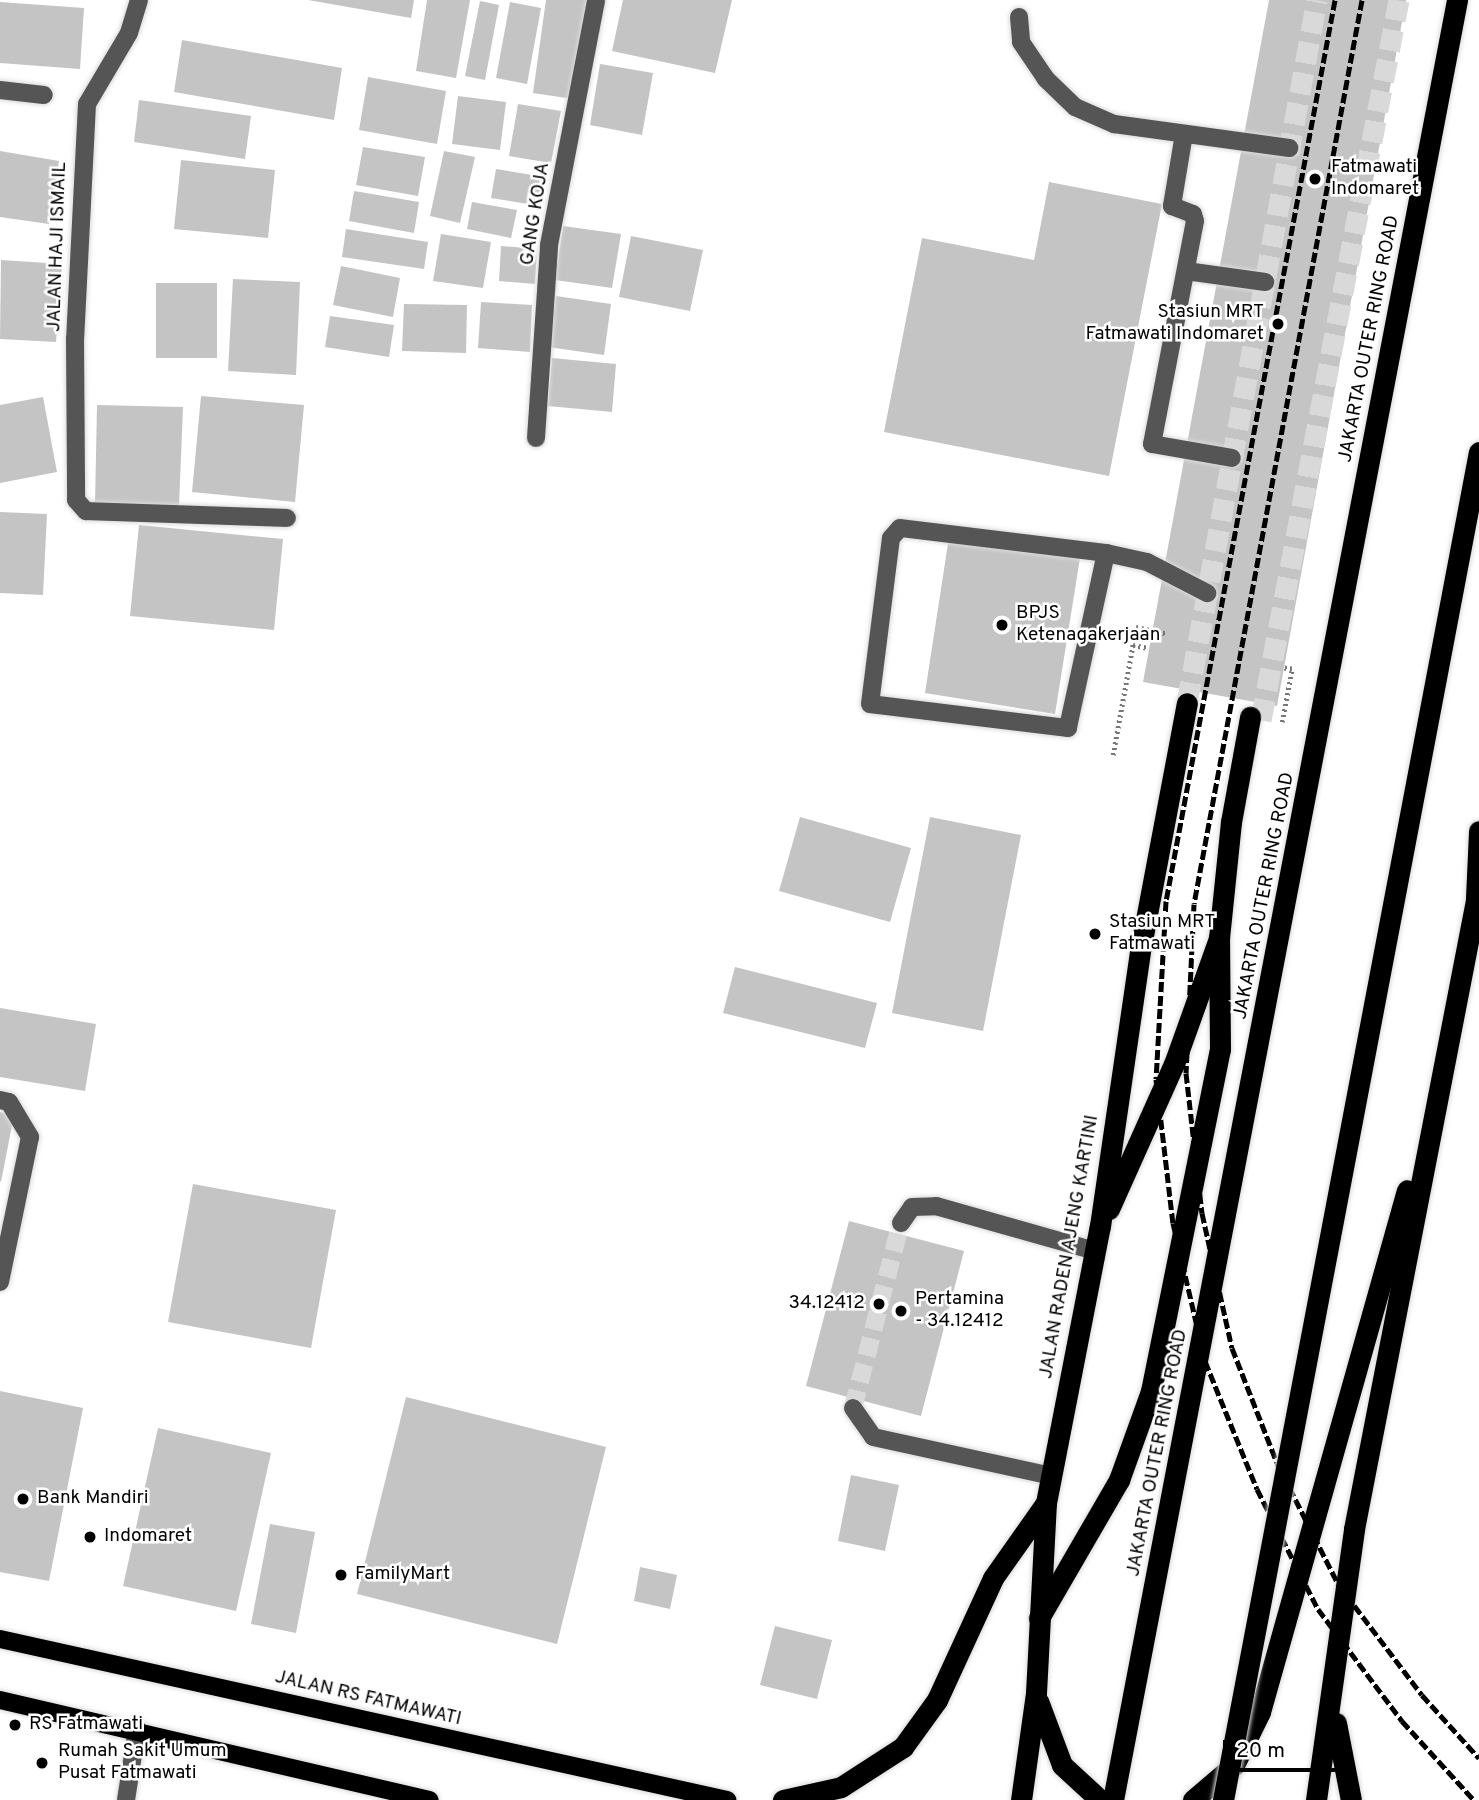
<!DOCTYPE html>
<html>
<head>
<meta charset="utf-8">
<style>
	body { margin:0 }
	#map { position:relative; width:1479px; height:1800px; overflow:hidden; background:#fff; font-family:Overpass,sans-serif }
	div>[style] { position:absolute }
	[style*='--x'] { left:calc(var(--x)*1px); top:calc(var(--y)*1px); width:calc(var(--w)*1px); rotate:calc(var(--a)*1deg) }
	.building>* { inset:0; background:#c4c4c4 }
	.minor-tunnel>* { height:18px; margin-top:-9px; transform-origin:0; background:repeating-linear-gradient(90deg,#d9d9d9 0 18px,transparent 0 27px) }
	.highway-tunnel>* { height:21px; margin-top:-10.5px; transform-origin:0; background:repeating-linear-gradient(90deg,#d9d9d9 0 21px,transparent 0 31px) }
	.path>* { height:4.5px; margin-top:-2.25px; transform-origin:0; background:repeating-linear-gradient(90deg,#777 0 2px,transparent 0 5.5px) }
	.roads { filter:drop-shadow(0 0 2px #dbdbdb) drop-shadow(0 0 2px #dbdbdb) }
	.minor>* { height:18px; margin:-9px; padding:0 9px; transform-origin:9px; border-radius:9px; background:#555 }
	.major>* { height:18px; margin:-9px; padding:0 9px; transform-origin:9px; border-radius:9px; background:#000 }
	.highway>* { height:21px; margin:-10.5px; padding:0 10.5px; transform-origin:10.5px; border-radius:10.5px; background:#000 }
	.rail>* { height:5px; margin-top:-2.5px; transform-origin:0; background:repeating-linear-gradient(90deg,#000 0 10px,transparent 0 13.5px) }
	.bridges { filter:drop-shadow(0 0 2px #dbdbdb) drop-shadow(0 0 2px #dbdbdb) }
	.highway-bridge>* { height:21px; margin:-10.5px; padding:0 10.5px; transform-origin:10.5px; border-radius:10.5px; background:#000 }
	.dots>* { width:19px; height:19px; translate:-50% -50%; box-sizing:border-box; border:4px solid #fff; border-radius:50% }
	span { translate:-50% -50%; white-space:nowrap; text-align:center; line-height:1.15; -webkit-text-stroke:5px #fff; paint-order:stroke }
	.poi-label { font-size:19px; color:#000 }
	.left { translate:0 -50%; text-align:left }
	.right { translate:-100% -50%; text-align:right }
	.street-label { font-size:19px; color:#000 }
	.scale { position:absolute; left:1223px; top:1740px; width:116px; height:32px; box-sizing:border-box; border:4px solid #000; border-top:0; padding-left:9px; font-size:21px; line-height:24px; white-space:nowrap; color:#000; -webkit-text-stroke:5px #fff; paint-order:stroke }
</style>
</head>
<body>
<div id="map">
	<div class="building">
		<div style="clip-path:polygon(308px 0,414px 0,411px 18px)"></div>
		<div style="clip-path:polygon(427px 0,470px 0,456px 78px,416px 71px)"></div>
		<div style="clip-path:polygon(546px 0,587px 0,573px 99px,533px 93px)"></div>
		<div style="clip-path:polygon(623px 0,732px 0,715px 73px,612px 51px)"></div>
		<div style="clip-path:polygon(1269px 0,1406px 0,1277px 706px,1143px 682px)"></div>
		<div style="clip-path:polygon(480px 1px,499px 5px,485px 80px,465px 76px)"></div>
		<div style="clip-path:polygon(0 2px,84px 8px,80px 69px,0 63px)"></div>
		<div style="clip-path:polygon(510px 2px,541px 8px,527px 84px,496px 78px)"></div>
		<div style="clip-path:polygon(182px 40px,342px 68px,334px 120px,174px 92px)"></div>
		<div style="clip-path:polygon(600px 64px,653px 73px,642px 135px,590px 125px)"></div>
		<div style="clip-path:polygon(368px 77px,446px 91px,437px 144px,359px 130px)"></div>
		<div style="clip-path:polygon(458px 96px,506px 102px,500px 150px,452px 144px)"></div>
		<div style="clip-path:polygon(139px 100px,251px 116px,245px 159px,134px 142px)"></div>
		<div style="clip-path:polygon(518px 104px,561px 111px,551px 163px,509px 156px)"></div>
		<div style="clip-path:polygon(363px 147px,425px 157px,418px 196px,356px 185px)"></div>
		<div style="clip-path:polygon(0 151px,59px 161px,49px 224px,0 217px)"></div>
		<div style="clip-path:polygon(444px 151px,475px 157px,460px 223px,430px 216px)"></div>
		<div style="clip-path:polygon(181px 160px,275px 170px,268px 238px,174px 229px)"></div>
		<div style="clip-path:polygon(496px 169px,544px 177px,540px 206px,491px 198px)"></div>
		<div style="clip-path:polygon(1049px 182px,1162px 204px,1109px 476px,884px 432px,922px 238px,1034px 260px)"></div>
		<div style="clip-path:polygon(354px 191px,419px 202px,414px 233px,349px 221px)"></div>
		<div style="clip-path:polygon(472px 202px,517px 210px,511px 238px,467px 229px)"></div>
		<div style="clip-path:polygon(563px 226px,621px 234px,612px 288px,555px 280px)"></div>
		<div style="clip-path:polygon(346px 229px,428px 242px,424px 269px,342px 257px)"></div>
		<div style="clip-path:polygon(441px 234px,491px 242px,483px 288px,433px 281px)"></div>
		<div style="clip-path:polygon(631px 236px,703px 250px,690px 311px,619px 297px)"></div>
		<div style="clip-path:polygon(501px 246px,537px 249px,535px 284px,499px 281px)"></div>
		<div style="clip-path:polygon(1px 260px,62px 264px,56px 342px,0 339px)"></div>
		<div style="clip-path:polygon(341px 266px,400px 278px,393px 317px,333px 305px)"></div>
		<div style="clip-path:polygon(233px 279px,300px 282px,296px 375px,228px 371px)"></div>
		<div style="clip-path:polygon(156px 283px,217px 283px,217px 358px,156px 358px)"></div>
		<div style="clip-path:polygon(556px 296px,611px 304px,604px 355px,548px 347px)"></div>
		<div style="clip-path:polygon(481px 302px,532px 305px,530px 352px,478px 348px)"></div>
		<div style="clip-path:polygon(404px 304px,467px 305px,466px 353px,402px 351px)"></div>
		<div style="clip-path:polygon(330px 316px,394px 325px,389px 357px,325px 347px)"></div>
		<div style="clip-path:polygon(552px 358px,616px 364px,612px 412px,548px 406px)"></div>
		<div style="clip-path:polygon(201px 396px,304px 405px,295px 502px,192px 492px)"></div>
		<div style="clip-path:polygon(43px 397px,57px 472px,0 483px,0 405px)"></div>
		<div style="clip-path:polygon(97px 405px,183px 407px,179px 506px,95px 504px)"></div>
		<div style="clip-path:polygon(0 512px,47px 514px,43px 595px,0 593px)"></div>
		<div style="clip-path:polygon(139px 525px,283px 539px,274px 630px,130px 616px)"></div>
		<div style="clip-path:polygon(949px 537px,1080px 558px,1055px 714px,925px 693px)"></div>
		<div style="clip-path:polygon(800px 817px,911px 848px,890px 922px,779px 891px)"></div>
		<div style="clip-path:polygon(930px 817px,1021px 835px,983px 1031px,892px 1013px)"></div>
		<div style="clip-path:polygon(735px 967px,877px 1003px,865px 1048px,723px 1013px)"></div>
		<div style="clip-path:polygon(0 1008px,96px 1024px,85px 1091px,0 1077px)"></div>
		<div style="clip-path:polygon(0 1112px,14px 1115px,1px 1182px,0 1181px)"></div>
		<div style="clip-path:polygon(193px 1184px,336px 1210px,311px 1348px,168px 1322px)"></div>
		<div style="clip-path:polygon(849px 1221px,964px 1251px,921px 1416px,806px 1386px)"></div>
		<div style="clip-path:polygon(0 1391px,83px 1408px,49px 1581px,0 1572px)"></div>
		<div style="clip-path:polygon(406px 1397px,606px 1447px,557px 1644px,357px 1594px)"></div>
		<div style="clip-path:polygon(158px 1428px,271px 1453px,236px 1611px,123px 1586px)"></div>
		<div style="clip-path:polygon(851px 1475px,899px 1485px,885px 1551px,838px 1541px)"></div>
		<div style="clip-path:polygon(270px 1524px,315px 1532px,296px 1633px,251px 1624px)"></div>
		<div style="clip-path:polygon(640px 1567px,677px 1575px,670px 1609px,634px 1601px)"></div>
		<div style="clip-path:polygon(775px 1626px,832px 1640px,817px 1699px,760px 1685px)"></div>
	</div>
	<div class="minor-tunnel">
		<div style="--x:853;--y:1408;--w:191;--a:-75.5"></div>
	</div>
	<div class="highway-tunnel">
		<div style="--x:1187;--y:703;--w:715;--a:-79.52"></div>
		<div style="--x:1261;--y:720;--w:733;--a:-79.15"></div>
	</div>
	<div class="path">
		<div style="--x:1133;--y:645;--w:16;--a:11"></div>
		<div style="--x:1282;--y:722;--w:54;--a:-79.3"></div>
		<div style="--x:1292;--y:669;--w:8;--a:-173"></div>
		<div style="--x:1113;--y:755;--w:130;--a:-79.8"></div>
		<div style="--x:1136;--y:627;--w:30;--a:12"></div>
	</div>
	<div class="roads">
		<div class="minor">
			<div style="--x:139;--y:0;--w:34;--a:107"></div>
			<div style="--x:129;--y:33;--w:82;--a:120.6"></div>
			<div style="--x:87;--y:104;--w:235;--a:92.9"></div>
			<div style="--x:75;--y:339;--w:161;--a:89.6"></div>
			<div style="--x:76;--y:500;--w:15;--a:48"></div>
			<div style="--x:86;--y:511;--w:201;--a:2"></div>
			<div style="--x:1019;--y:17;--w:25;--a:85"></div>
			<div style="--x:1021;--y:42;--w:45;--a:56"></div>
			<div style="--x:1046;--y:79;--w:40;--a:44"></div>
			<div style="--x:1075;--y:107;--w:43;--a:23.6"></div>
			<div style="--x:1114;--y:124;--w:177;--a:7.8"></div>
			<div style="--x:0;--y:90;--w:44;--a:6.5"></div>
			<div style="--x:1184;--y:134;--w:73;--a:99.5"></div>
			<div style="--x:1172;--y:206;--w:22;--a:21"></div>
			<div style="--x:1193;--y:214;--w:7;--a:74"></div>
			<div style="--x:1195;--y:221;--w:227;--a:100.9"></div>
			<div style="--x:1152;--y:444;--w:81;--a:9.9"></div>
			<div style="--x:1186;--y:271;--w:80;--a:7.9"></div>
			<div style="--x:536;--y:438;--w:193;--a:-86.1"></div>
			<div style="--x:549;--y:245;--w:249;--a:-79.1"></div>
			<div style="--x:900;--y:528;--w:208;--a:6.9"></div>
			<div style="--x:1106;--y:553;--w:179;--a:102.3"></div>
			<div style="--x:1068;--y:728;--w:199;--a:-173.1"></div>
			<div style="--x:870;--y:704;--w:167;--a:-82.8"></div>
			<div style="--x:891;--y:538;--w:13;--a:-48"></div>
			<div style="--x:1106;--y:553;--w:42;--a:12.4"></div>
			<div style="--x:1147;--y:562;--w:68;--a:27.3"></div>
			<div style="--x:0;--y:1100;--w:9;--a:13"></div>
			<div style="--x:9;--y:1102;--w:41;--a:59"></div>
			<div style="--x:30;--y:1137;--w:148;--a:101.7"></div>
			<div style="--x:901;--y:1223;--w:19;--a:-55"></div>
			<div style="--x:912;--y:1207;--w:24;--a:-2"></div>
			<div style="--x:936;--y:1206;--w:165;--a:15.8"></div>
			<div style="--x:853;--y:1408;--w:35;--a:55"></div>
			<div style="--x:873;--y:1437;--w:183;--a:12.3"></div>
			<div style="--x:126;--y:1800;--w:72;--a:-81.2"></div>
		</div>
		<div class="major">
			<div style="--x:0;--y:1639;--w:745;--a:12.49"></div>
			<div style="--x:0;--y:1700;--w:441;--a:13.1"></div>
		</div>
		<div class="highway">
			<div style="--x:1476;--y:898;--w:67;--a:-87.4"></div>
			<div style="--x:1109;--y:1209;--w:159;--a:-65.9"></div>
			<div style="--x:1174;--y:1064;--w:134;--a:-70.3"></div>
			<div style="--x:1219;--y:938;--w:117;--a:-84.1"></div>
			<div style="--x:1231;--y:822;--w:107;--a:-79.7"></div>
			<div style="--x:1039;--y:1618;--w:160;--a:-59.9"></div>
			<div style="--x:1119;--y:1480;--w:95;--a:-70.2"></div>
			<div style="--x:1151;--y:1391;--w:349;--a:-78.6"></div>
			<div style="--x:1220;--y:1049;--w:111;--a:-90.5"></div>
			<div style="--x:1038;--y:1701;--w:68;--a:69.4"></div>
			<div style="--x:1062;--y:1765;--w:52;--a:42.6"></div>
			<div style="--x:1336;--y:1723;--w:78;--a:79"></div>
			<div style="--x:783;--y:1800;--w:59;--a:-12.6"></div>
			<div style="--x:841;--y:1787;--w:74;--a:-32.8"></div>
			<div style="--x:903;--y:1747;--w:58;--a:-54.1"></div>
			<div style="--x:937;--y:1700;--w:134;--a:-65.3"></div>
			<div style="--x:993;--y:1578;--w:92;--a:-54.8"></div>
			<div style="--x:1021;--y:1800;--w:108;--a:-82"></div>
			<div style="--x:1036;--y:1693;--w:190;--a:-87"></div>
			<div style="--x:1046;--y:1503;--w:282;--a:-79"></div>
			<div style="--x:1100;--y:1226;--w:283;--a:-81.7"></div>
			<div style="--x:1141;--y:946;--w:247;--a:-79.3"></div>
			<div style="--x:1113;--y:1800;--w:1833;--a:-79.18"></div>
			<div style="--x:1193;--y:1800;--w:54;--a:-40.5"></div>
			<div style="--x:1234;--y:1765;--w:59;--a:-63.9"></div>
			<div style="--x:1260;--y:1712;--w:542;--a:-74.27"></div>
			<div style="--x:1316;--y:1800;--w:274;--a:-82"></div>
			<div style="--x:1354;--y:1529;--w:656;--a:-79.02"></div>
		</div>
	</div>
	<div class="rail">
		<div style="--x:1335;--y:0;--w:917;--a:100.62"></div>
		<div style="--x:1166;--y:901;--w:178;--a:93.2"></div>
		<div style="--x:1156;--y:1079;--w:145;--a:83.3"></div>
		<div style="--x:1173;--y:1223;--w:142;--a:76.9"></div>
		<div style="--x:1205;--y:1361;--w:138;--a:67.9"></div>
		<div style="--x:1257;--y:1489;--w:135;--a:63.1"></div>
		<div style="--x:1318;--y:1609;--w:140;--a:53.1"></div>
		<div style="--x:1402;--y:1721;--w:107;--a:47.7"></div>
		<div style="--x:1362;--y:0;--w:919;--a:100.53"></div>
		<div style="--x:1194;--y:904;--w:169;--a:92.7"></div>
		<div style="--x:1186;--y:1073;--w:141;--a:83.5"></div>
		<div style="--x:1202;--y:1213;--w:138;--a:77.5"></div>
		<div style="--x:1232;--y:1348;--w:123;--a:68.6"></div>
		<div style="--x:1277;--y:1463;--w:136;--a:63.2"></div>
		<div style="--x:1338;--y:1584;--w:139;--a:52.9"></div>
		<div style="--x:1422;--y:1695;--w:85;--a:47.9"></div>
	</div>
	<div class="bridges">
		<div class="highway-bridge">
			<div style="--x:1223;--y:1800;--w:1372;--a:-79.25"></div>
		</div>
	</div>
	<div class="dots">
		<div style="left:1315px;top:179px;background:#000"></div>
		<div style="left:1278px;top:324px;background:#000"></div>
		<div style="left:1002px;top:625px;background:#000"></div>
		<div style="left:1095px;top:934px;background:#000"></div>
		<div style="left:879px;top:1304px;background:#000"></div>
		<div style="left:901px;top:1311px;background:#000"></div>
		<div style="left:23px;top:1499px;background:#000"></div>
		<div style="left:90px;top:1537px;background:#000"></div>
		<div style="left:341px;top:1575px;background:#000"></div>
		<div style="left:15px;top:1725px;background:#000"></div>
		<div style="left:42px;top:1763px;background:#000"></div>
	</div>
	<div class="poi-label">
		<span class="left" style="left:1331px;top:179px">Fatmawati<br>Indomaret</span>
		<span class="right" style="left:1264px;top:324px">Stasiun MRT<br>Fatmawati Indomaret</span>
		<span class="left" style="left:1016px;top:625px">BPJS<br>Ketenagakerjaan</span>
		<span class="left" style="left:1109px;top:934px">Stasiun MRT<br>Fatmawati</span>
		<span class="left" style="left:915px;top:1311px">Pertamina<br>- 34.12412</span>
		<span class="right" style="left:865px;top:1304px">34.12412</span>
		<span class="left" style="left:37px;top:1499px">Bank Mandiri</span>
		<span class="left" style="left:104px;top:1537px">Indomaret</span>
		<span class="left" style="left:355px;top:1575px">FamilyMart</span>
		<span class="left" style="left:29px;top:1725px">RS Fatmawati</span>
		<span class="left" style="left:58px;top:1763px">Rumah Sakit Umum<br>Pusat Fatmawati</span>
	</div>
	<div class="street-label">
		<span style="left:536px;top:214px;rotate:-81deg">GANG KOJA</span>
		<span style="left:58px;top:247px;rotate:-88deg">JALAN HAJI ISMAIL</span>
		<span style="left:1370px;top:339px;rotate:-79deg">JAKARTA OUTER RING ROAD</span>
		<span style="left:1265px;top:896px;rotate:-79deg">JAKARTA OUTER RING ROAD</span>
		<span style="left:1070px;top:1247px;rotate:-80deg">JALAN RADEN AJENG KARTINI</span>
		<span style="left:1158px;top:1453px;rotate:-79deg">JAKARTA OUTER RING ROAD</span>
		<span style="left:368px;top:1699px;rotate:13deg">JALAN RS FATMAWATI</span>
	</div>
	<div class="scale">20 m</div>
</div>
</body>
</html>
